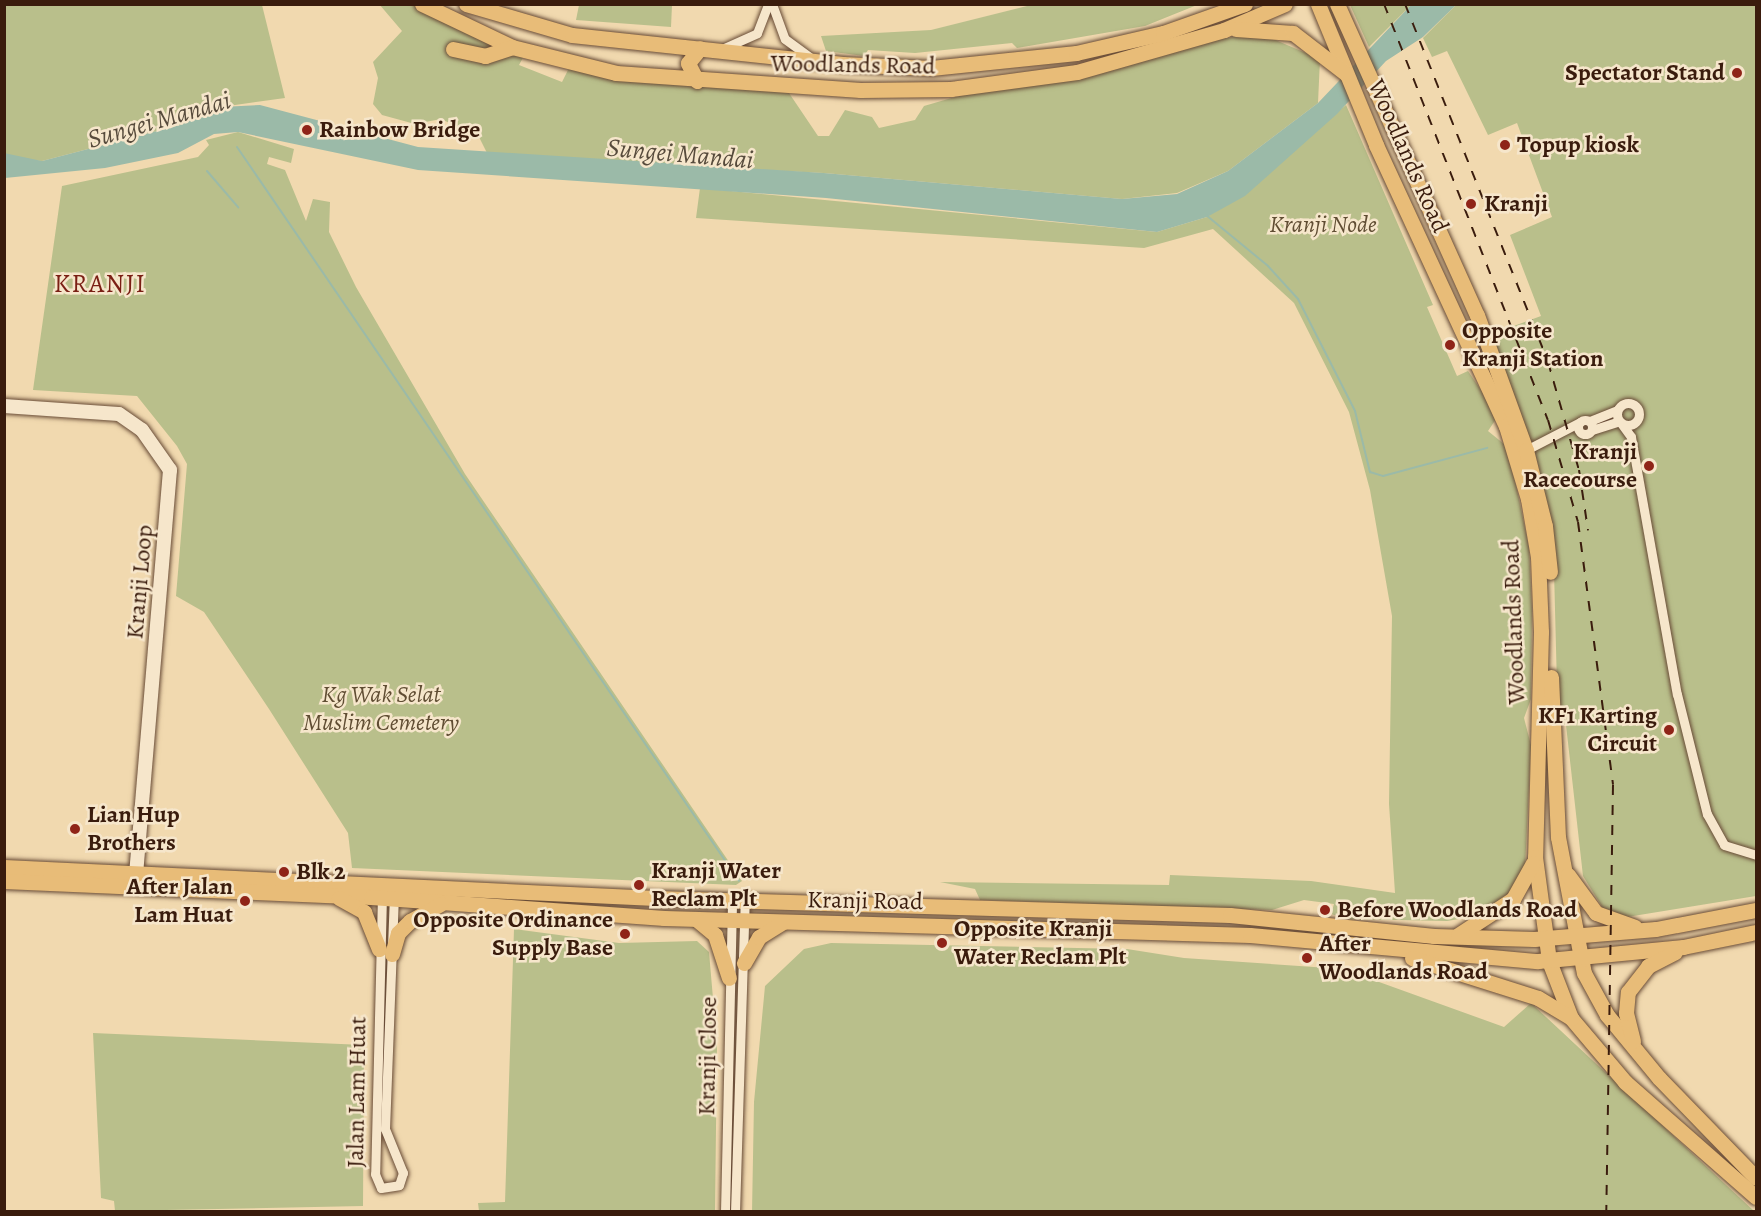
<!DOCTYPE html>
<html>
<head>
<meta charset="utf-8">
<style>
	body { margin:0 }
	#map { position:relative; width:1761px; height:1216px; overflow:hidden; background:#f1d9af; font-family:Alegreya,serif }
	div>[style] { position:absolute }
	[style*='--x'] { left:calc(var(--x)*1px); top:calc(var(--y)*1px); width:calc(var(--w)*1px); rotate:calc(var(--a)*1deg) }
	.green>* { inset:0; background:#b9bf8b }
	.water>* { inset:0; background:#9bbaa8 }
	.stream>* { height:2px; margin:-1px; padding:0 1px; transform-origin:1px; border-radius:1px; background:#9bbaa8 }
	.roads { filter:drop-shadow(0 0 2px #684b36) drop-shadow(0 0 2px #684b36) }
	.street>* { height:9px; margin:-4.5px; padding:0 4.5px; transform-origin:4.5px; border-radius:4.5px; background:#f6e6cb }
	.street>.ring { margin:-4.5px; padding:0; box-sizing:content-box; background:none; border:9px solid #f6e6cb; border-radius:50% }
	.secondary>* { height:14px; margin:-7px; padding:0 7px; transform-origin:7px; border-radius:7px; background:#f6e6cb }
	.primary>* { height:15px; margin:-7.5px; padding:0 7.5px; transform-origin:7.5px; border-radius:7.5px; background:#e8bc78 }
	.rail>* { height:2px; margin-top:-1px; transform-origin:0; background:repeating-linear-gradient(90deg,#3a1c0d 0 10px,transparent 0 20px) }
	.dots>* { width:16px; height:16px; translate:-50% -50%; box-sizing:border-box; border:3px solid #f6e6cb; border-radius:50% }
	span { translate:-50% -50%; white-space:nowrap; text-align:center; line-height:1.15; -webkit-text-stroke:5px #f6e6cb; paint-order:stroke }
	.street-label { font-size:24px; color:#3a1c0d }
	.poi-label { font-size:24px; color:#3a1c0d; font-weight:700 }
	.right { translate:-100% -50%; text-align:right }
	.left { translate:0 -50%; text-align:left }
	.park-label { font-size:24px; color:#604d33; font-style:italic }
	.water-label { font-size:26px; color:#574b3c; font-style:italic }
	.neighbourhood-label { font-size:26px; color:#7a1f14; letter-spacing:1.5px }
	.frame { position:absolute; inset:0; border:6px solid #3a1c0d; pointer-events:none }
</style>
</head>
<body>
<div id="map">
	<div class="green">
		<div style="clip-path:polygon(379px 4px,413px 5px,525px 54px,519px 65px,562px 82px,569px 68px,789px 93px,818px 136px,829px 136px,845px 110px,872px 117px,879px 128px,915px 120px,924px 106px,972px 92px,1101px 73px,1216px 39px,1261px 34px,1320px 59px,1318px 103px,1228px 171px,1177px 193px,1122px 199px,824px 173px,526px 158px,487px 153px,478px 135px,469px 129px,458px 136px,456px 126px,441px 119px,415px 124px,382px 115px,373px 104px,378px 78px,373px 62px,402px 31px)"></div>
		<div style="clip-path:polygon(4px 5px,262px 5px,285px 98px,221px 107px,180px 125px,42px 161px,10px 159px,4px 153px)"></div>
		<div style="clip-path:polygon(579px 5px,672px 5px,671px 27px,576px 20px)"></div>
		<div style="clip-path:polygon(1031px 5px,1197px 5px,1145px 26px,1017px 48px,1012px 43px,915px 53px,868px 50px,864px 56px,826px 51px,821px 36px,931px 30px)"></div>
		<div style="clip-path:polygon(1350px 5px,1411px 5px,1369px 47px)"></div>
		<div style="clip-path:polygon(1456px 5px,1756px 5px,1756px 896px,1627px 917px,1604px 910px,1583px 876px,1566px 725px,1558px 725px,1554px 571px,1492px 334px,1541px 316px,1510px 235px,1552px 217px,1517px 123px,1488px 135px,1447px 51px,1432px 57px,1423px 38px)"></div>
		<div style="clip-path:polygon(1346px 105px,1433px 305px,1427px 307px,1457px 376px,1468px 371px,1493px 408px,1496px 419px,1488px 431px,1504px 444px,1516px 485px,1529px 547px,1532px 610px,1531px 699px,1524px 718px,1531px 745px,1525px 868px,1511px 894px,1483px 915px,1447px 921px,1348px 919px,1331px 914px,1334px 904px,1304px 900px,1272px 910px,980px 900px,975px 889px,940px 882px,1169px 885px,1170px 875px,1311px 881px,1395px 893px,1389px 804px,1392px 616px,1370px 490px,1349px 412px,1294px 303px,1213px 229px,1144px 248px,696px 218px,700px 188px,1157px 232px,1207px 217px)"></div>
		<div style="clip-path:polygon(238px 132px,294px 149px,291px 163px,269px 157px,267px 164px,285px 170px,306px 221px,313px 199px,330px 202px,329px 232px,356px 287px,465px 474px,742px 881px,736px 885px,352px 868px,348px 833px,269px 709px,204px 612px,176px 596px,187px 464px,177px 446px,137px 396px,33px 390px,62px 186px,198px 157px,209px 145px,206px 140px)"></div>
		<div style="clip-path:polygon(514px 929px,619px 943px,697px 941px,709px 952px,717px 1045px,715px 1211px,479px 1211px,478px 1203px,505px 1202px)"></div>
		<div style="clip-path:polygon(831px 943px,1127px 949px,1184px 958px,1343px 969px,1504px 1027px,1531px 1003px,1754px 1211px,752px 1212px,754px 1102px,765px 986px,804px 949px)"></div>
		<div style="clip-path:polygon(93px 1033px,364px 1045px,363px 1206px,115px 1211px,114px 1201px,101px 1198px)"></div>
	</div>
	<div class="water">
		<div style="clip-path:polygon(1411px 5px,1456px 5px,1423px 37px,1386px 61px,1337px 114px,1245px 196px,1207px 217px,1157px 232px,826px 198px,418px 170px,238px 132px,214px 134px,178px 153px,105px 168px,5px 178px,4px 153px,42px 161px,180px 125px,221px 107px,260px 105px,418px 147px,824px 173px,1122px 199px,1177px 194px,1228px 171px,1318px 103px)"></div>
	</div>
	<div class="stream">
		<div style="--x:237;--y:147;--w:889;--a:55.63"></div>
		<div style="--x:207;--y:171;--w:48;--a:49.3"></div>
		<div style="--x:1206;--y:215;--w:80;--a:39.4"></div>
		<div style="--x:1268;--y:266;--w:45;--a:47.7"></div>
		<div style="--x:1298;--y:299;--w:126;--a:63"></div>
		<div style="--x:1355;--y:411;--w:63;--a:76.2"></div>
		<div style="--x:1370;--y:472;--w:14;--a:17"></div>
		<div style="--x:1383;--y:476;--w:108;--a:-15.1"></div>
	</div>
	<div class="roads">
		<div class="street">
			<div style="--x:772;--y:4;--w:37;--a:70"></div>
			<div style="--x:785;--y:39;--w:32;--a:36"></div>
			<div style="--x:724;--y:48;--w:36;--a:-24"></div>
			<div style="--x:757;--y:33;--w:31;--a:-69"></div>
			<div class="ring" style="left:1617px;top:403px;width:13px;height:13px"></div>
			<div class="ring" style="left:1578px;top:420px;width:5px;height:5px"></div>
			<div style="--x:1590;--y:421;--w:29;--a:-22"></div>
			<div style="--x:1621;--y:423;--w:17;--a:54"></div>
			<div style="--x:1631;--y:437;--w:261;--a:79.9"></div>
			<div style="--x:1677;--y:694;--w:124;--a:76"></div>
			<div style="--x:1707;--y:814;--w:35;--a:61"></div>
			<div style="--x:1724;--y:845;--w:34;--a:17"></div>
			<div style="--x:1592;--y:430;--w:28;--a:-18"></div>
			<div style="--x:1526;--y:450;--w:61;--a:-27.4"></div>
			<div style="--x:382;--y:895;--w:279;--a:91.4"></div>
			<div style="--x:375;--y:1174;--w:15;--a:67"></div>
			<div style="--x:381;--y:1188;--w:18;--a:-9"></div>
			<div style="--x:399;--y:1185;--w:13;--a:-72"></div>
			<div style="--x:403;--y:1173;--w:48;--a:-112.2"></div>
			<div style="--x:385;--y:1129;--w:234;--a:-87.8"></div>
			<div style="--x:725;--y:1212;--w:311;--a:-88.7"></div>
			<div style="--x:735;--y:1212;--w:311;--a:-88.2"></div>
		</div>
		<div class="secondary">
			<div style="--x:4;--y:406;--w:115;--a:4"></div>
			<div style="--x:119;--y:414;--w:28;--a:35"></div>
			<div style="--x:142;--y:430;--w:49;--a:55"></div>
			<div style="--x:170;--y:470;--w:415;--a:94.8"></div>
		</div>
		<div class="primary">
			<div style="--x:422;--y:4;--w:100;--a:25.5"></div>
			<div style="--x:512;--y:47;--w:107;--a:14"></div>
			<div style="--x:616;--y:73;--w:245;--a:4"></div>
			<div style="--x:860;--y:90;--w:91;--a:-0.6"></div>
			<div style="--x:951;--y:89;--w:127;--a:-7.7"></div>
			<div style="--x:1077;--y:72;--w:153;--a:-15.9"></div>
			<div style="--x:1224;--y:30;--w:66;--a:-23.1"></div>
			<div style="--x:466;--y:4;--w:110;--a:16.3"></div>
			<div style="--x:572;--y:35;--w:272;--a:6.1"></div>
			<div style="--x:842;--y:64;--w:89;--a:2.6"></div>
			<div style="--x:931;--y:68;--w:146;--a:-5.9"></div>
			<div style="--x:1076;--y:53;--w:89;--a:-12.9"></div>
			<div style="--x:1163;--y:33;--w:87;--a:-19.5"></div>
			<div style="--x:1318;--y:4;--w:152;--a:67.6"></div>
			<div style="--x:1376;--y:145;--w:310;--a:65.2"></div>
			<div style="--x:1506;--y:426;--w:76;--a:73.2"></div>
			<div style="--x:1528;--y:499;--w:59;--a:80.2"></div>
			<div style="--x:1538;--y:557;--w:75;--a:87.7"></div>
			<div style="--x:1541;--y:632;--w:225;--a:91.5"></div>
			<div style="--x:1535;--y:857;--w:105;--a:82.3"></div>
			<div style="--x:1549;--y:961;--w:61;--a:68.9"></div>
			<div style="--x:1571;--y:1018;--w:84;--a:49.8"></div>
			<div style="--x:1625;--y:1082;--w:174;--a:41.3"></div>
			<div style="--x:1337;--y:4;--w:341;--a:65.8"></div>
			<div style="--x:1477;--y:315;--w:144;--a:70.1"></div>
			<div style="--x:1526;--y:450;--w:78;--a:76"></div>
			<div style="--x:1545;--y:526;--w:46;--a:83.8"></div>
			<div style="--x:1236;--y:29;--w:57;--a:4"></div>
			<div style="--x:1293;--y:33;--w:66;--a:37.6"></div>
			<div style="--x:453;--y:49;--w:33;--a:12"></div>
			<div style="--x:485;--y:56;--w:28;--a:-18"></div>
			<div style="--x:697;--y:81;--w:20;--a:-117"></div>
			<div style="--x:688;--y:63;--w:19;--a:-51"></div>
			<div style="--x:1551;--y:677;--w:160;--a:87.5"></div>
			<div style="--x:1558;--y:837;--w:138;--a:79.2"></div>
			<div style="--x:1584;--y:973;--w:48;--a:61.3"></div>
			<div style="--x:1607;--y:1015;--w:82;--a:50.5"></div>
			<div style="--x:1659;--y:1078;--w:139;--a:45.9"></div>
			<div style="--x:4;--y:867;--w:652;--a:2.73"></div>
			<div style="--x:655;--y:898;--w:575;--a:1.69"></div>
			<div style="--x:1230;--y:915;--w:205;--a:5.9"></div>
			<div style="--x:1434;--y:936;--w:100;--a:1.7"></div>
			<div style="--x:1534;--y:939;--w:122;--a:-4.7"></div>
			<div style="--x:1656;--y:929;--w:102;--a:-10.8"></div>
			<div style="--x:1568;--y:875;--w:47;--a:53.6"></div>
			<div style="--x:1596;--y:913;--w:41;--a:19.7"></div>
			<div style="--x:4;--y:881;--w:367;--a:2.5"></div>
			<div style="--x:371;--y:897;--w:294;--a:4.1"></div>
			<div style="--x:664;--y:918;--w:586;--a:1.66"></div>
			<div style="--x:1250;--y:935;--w:289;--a:5.2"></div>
			<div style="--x:1538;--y:961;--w:146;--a:-5.5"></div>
			<div style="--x:1683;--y:947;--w:75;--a:-11.6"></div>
			<div style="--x:339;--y:898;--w:29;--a:29"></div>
			<div style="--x:364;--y:912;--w:40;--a:68"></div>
			<div style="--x:696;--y:919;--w:25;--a:40"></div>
			<div style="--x:715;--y:935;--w:45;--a:72"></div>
			<div style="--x:1458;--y:935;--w:66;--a:-33.2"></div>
			<div style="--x:1513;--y:899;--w:41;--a:-60.9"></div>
			<div style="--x:392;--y:954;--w:22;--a:-74"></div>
			<div style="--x:398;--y:933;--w:17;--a:-45"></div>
			<div style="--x:410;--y:921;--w:35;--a:-29"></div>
			<div style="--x:1412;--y:958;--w:132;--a:17.6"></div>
			<div style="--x:1538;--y:998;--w:39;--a:31"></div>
			<div style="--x:744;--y:963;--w:30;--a:-60"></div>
			<div style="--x:759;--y:937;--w:28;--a:-32"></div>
			<div style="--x:1633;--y:1041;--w:29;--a:-104"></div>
			<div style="--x:1626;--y:1013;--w:21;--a:-85"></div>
			<div style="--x:1628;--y:992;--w:33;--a:-52"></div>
			<div style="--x:1648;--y:966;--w:30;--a:-27"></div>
		</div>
	</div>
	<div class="rail">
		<div style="--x:1384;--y:4;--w:447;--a:68.5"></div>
		<div style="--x:1548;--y:420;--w:106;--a:73.6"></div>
		<div style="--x:1578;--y:522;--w:265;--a:82.4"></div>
		<div style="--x:1613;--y:785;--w:427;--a:90.9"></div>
		<div style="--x:1405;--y:4;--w:386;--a:68.2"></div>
		<div style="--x:1548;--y:362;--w:112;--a:74"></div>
		<div style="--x:1579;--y:470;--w:61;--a:81.5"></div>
	</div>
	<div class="dots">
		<div style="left:1737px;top:73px;background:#8f2418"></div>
		<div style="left:307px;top:130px;background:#8f2418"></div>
		<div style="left:1505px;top:145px;background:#8f2418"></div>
		<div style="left:1471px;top:204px;background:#8f2418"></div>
		<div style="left:1450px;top:345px;background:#8f2418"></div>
		<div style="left:1649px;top:466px;background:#8f2418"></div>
		<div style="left:1669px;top:730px;background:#8f2418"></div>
		<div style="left:75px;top:829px;background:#8f2418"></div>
		<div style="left:284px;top:872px;background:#8f2418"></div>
		<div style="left:639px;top:885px;background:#8f2418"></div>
		<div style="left:245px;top:901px;background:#8f2418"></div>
		<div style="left:1325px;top:910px;background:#8f2418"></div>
		<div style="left:625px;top:934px;background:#8f2418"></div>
		<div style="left:942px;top:943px;background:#8f2418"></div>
		<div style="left:1307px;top:958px;background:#8f2418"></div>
	</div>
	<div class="street-label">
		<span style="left:853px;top:65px;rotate:1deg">Woodlands Road</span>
		<span style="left:1408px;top:156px;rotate:66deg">Woodlands Road</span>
		<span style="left:140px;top:582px;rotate:-85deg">Kranji Loop</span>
		<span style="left:1514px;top:622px;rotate:-92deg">Woodlands Road</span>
		<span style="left:865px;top:901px;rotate:1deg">Kranji Road</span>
		<span style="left:708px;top:1056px;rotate:-89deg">Kranji Close</span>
		<span style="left:357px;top:1092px;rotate:-89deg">Jalan Lam Huat</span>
	</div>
	<div class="poi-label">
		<span class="right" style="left:1725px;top:73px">Spectator Stand</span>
		<span class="left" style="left:319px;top:130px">Rainbow Bridge</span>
		<span class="left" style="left:1517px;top:145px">Topup kiosk</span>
		<span class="left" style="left:1484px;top:204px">Kranji</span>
		<span class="left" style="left:1462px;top:345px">Opposite<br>Kranji Station</span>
		<span class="right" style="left:1637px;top:466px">Kranji<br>Racecourse</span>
		<span class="right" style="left:1657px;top:730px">KF1 Karting<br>Circuit</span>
		<span class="left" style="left:87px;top:829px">Lian Hup<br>Brothers</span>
		<span class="left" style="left:651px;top:885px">Kranji Water<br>Reclam Plt</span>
		<span class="left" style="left:296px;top:872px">Blk 2</span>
		<span class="right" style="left:233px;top:901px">After Jalan<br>Lam Huat</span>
		<span class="left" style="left:1337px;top:910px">Before Woodlands Road</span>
		<span class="right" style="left:613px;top:934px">Opposite Ordinance<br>Supply Base</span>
		<span class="left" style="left:954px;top:943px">Opposite Kranji<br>Water Reclam Plt</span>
		<span class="left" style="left:1319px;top:958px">After<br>Woodlands Road</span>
	</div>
	<div class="park-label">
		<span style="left:1323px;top:225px">Kranji Node</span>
		<span style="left:381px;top:709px">Kg Wak Selat<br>Muslim Cemetery</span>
	</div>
	<div class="water-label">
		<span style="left:159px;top:120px;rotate:-16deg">Sungei Mandai</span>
		<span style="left:680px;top:154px;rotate:5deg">Sungei Mandai</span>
	</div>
	<div class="neighbourhood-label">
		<span style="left:100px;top:284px">KRANJI</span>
	</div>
	<div class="frame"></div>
</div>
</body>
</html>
